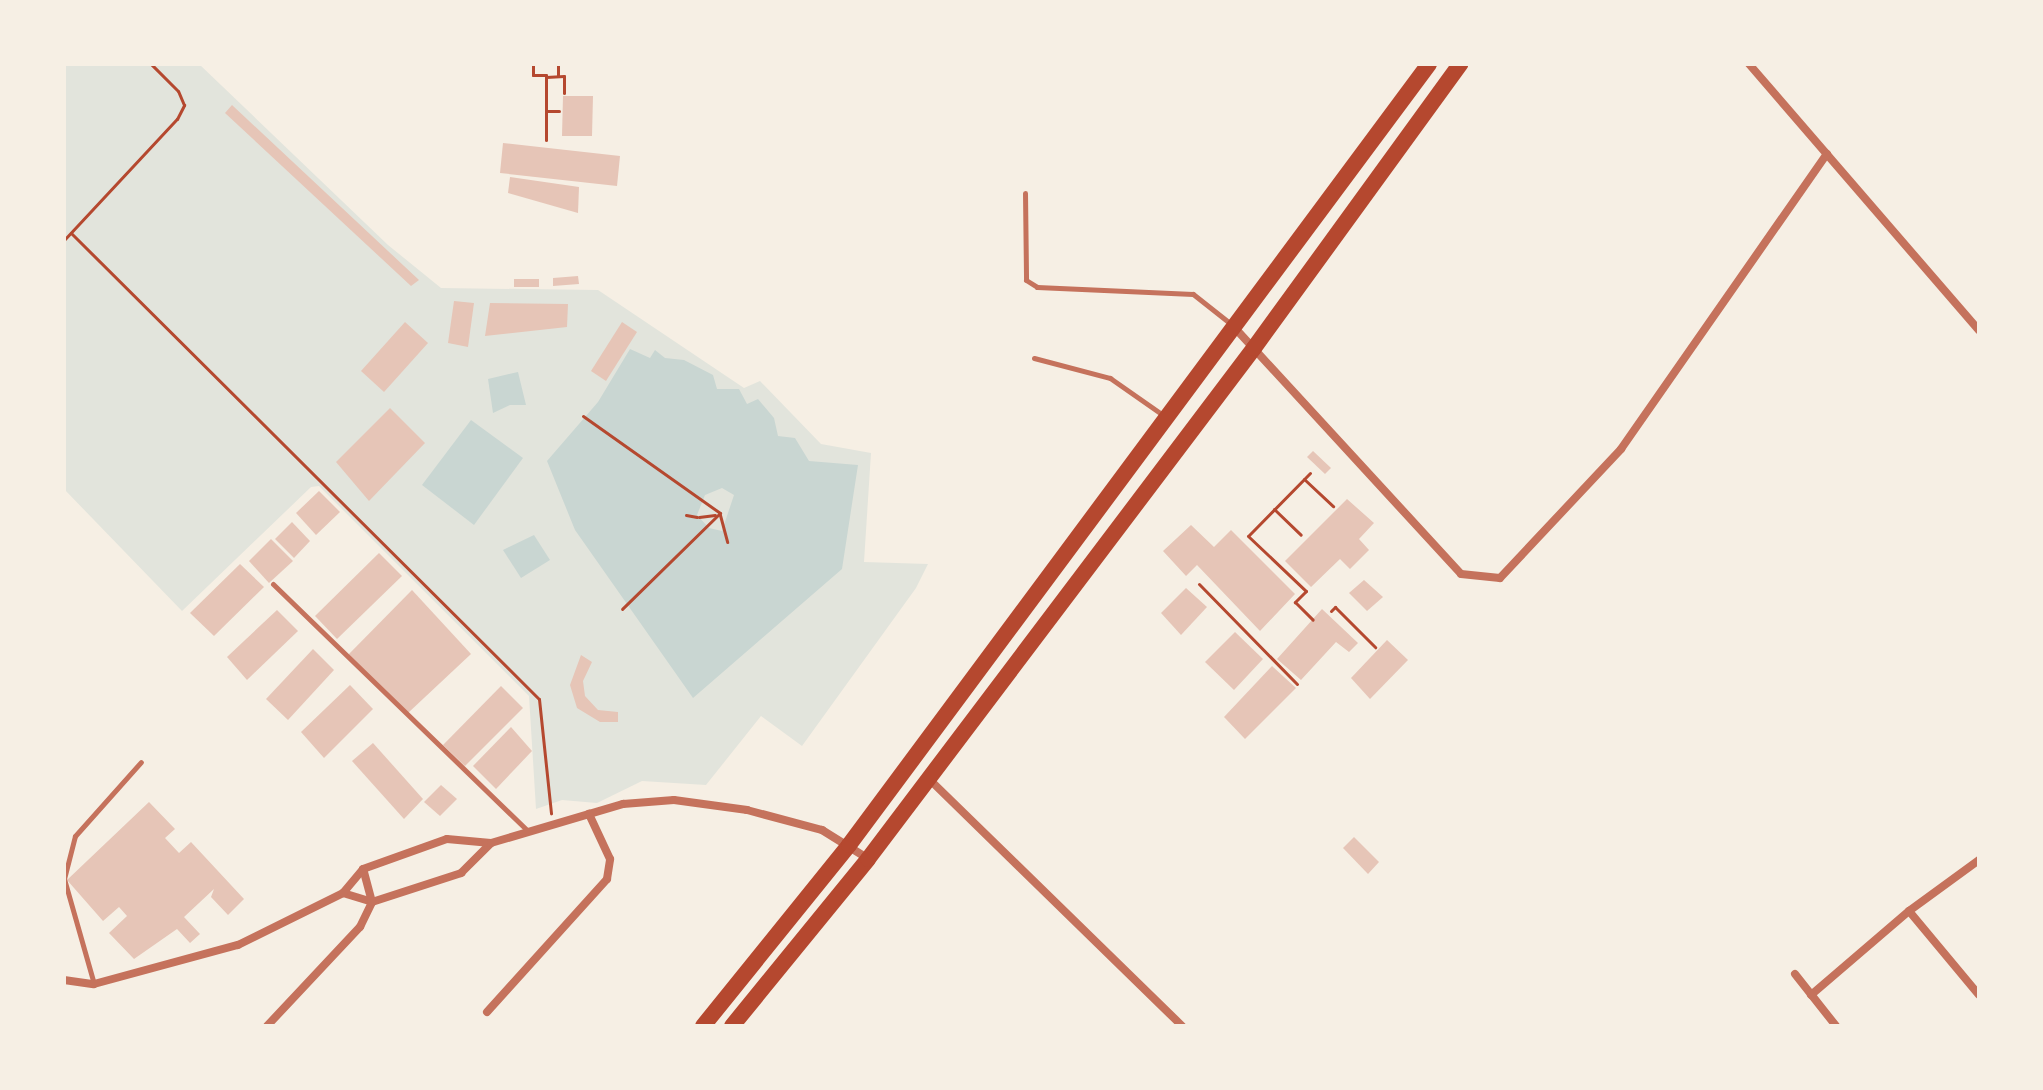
<!DOCTYPE html>
<html>
<head>
<meta charset="utf-8">
<style>
	body { margin:0 }
	#map { position:relative; width:2043px; height:1090px; overflow:hidden; background:#f6efe4; font-family:"IBM Plex Sans",sans-serif }
	div>[style] { position:absolute }
	[style*='--x'] { left:calc(var(--x)*1px); top:calc(var(--y)*1px); width:calc(var(--w)*1px); rotate:calc(var(--a)*1deg) }
	.green>* { inset:0; background:#e2e4dc }
	.water>* { inset:0; background:#c9d6d2 }
	.building>* { inset:0; background:#e6c5b7 }
	.path>* { height:3px; margin:-1.5px; padding:0 1.5px; transform-origin:1.5px; border-radius:1.5px; background:#b5482f }
	.service>* { height:5px; margin:-2.5px; padding:0 2.5px; transform-origin:2.5px; border-radius:2.5px; background:#c5725c }
	.minor>* { height:8px; margin:-4px; padding:0 4px; transform-origin:4px; border-radius:4px; background:#c5725c }
	.secondary>* { height:16px; margin:-8px; padding:0 8px; transform-origin:8px; border-radius:8px; background:#b5482f }
	span { translate:-50% -50%; white-space:nowrap; text-align:center; line-height:1.15; -webkit-text-stroke:7px #f6efe4; paint-order:stroke }
	.frame { position:absolute; inset:0; border:66px solid #f6efe4; pointer-events:none }
</style>
</head>
<body>
<div id="map">
	<div class="green">
		<div style="clip-path:polygon(64px 64px,199px 64px,388px 245px,441px 288px,598px 290px,744px 388px,760px 381px,821px 444px,871px 453px,864px 562px,928px 564px,916px 588px,802px 746px,761px 716px,706px 785px,642px 781px,597px 803px,562px 800px,536px 809px,529px 696px,319px 486px,311px 487px,182px 611px,64px 489px)"></div>
	</div>
	<div class="water">
		<div style="clip-path:polygon(evenodd,630px 349px,650px 358px,655px 350px,665px 358px,684px 360px,713px 375px,717px 389px,739px 389px,747px 404px,758px 399px,774px 418px,778px 436px,795px 438px,809px 461px,858px 465px,842px 569px,693px 698px,575px 530px,547px 461px,598px 402px,630px 349px,722px 488px,734px 495px,722px 531px,709px 528px,697px 515px,705px 495px,722px 488px)"></div>
		<div style="clip-path:polygon(518px 372px,526px 405px,510px 405px,493px 413px,488px 379px)"></div>
		<div style="clip-path:polygon(471px 420px,523px 458px,474px 525px,422px 485px)"></div>
		<div style="clip-path:polygon(534px 535px,550px 560px,521px 578px,503px 550px)"></div>
	</div>
	<div class="building">
		<div style="clip-path:polygon(563px 96px,593px 96px,592px 136px,562px 136px)"></div>
		<div style="clip-path:polygon(232px 105px,419px 280px,411px 286px,225px 113px)"></div>
		<div style="clip-path:polygon(503px 143px,620px 156px,617px 186px,500px 173px)"></div>
		<div style="clip-path:polygon(510px 177px,579px 187px,578px 213px,508px 193px)"></div>
		<div style="clip-path:polygon(578px 276px,579px 284px,553px 286px,553px 278px)"></div>
		<div style="clip-path:polygon(514px 279px,539px 279px,539px 287px,514px 287px)"></div>
		<div style="clip-path:polygon(454px 301px,474px 303px,468px 347px,448px 343px)"></div>
		<div style="clip-path:polygon(490px 303px,568px 304px,567px 327px,485px 336px)"></div>
		<div style="clip-path:polygon(405px 322px,428px 343px,384px 392px,361px 371px)"></div>
		<div style="clip-path:polygon(622px 322px,637px 332px,606px 381px,591px 371px)"></div>
		<div style="clip-path:polygon(390px 408px,425px 443px,369px 501px,336px 462px)"></div>
		<div style="clip-path:polygon(1313px 451px,1331px 468px,1325px 474px,1307px 457px)"></div>
		<div style="clip-path:polygon(319px 491px,340px 512px,316px 535px,296px 513px)"></div>
		<div style="clip-path:polygon(1347px 499px,1374px 523px,1359px 539px,1369px 550px,1350px 569px,1340px 559px,1311px 587px,1285px 561px)"></div>
		<div style="clip-path:polygon(292px 522px,310px 541px,294px 558px,275px 539px)"></div>
		<div style="clip-path:polygon(1191px 525px,1214px 547px,1231px 530px,1295px 594px,1260px 631px,1197px 565px,1186px 576px,1163px 551px)"></div>
		<div style="clip-path:polygon(271px 539px,293px 561px,269px 583px,249px 561px)"></div>
		<div style="clip-path:polygon(379px 553px,402px 576px,337px 639px,315px 616px)"></div>
		<div style="clip-path:polygon(240px 564px,264px 587px,214px 636px,190px 613px)"></div>
		<div style="clip-path:polygon(1364px 580px,1383px 597px,1367px 611px,1349px 593px)"></div>
		<div style="clip-path:polygon(1186px 588px,1207px 607px,1181px 635px,1161px 613px)"></div>
		<div style="clip-path:polygon(412px 590px,471px 654px,408px 713px,347px 656px)"></div>
		<div style="clip-path:polygon(1322px 609px,1358px 643px,1349px 652px,1336px 642px,1301px 680px,1277px 659px)"></div>
		<div style="clip-path:polygon(277px 610px,298px 631px,247px 680px,227px 657px)"></div>
		<div style="clip-path:polygon(1235px 632px,1263px 659px,1234px 690px,1205px 662px)"></div>
		<div style="clip-path:polygon(1387px 640px,1408px 660px,1370px 699px,1351px 678px)"></div>
		<div style="clip-path:polygon(313px 649px,334px 670px,288px 720px,266px 699px)"></div>
		<div style="clip-path:polygon(581px 655px,592px 662px,583px 681px,585px 696px,598px 710px,618px 712px,618px 722px,600px 722px,577px 708px,570px 685px)"></div>
		<div style="clip-path:polygon(1272px 666px,1296px 688px,1245px 739px,1224px 717px)"></div>
		<div style="clip-path:polygon(350px 685px,373px 709px,324px 758px,301px 732px)"></div>
		<div style="clip-path:polygon(501px 686px,523px 708px,465px 766px,443px 745px)"></div>
		<div style="clip-path:polygon(511px 727px,532px 751px,496px 789px,473px 766px)"></div>
		<div style="clip-path:polygon(373px 743px,423px 799px,404px 819px,352px 761px)"></div>
		<div style="clip-path:polygon(441px 785px,457px 799px,440px 816px,424px 802px)"></div>
		<div style="clip-path:polygon(149px 802px,175px 829px,165px 838px,179px 853px,191px 842px,244px 899px,228px 915px,211px 897px,214px 889px,184px 917px,200px 934px,190px 943px,177px 929px,134px 959px,109px 933px,127px 916px,119px 907px,103px 921px,67px 880px)"></div>
		<div style="clip-path:polygon(1354px 837px,1379px 862px,1368px 874px,1343px 848px)"></div>
	</div>
	<div class="path">
		<div style="--x:533;--y:64;--w:11;--a:90"></div>
		<div style="--x:533;--y:75;--w:13;--a:0"></div>
		<div style="--x:546;--y:75;--w:65;--a:90"></div>
		<div style="--x:558;--y:76;--w:12;--a:-90"></div>
		<div style="--x:546;--y:77;--w:18;--a:-3"></div>
		<div style="--x:564;--y:76;--w:17;--a:90"></div>
		<div style="--x:547;--y:111;--w:12;--a:0"></div>
		<div style="--x:71;--y:233;--w:660;--a:44.88"></div>
		<div style="--x:539;--y:699;--w:115;--a:84"></div>
		<div style="--x:64;--y:240;--w:166;--a:-47"></div>
		<div style="--x:177;--y:119;--w:16;--a:-63"></div>
		<div style="--x:184;--y:105;--w:15;--a:-113"></div>
		<div style="--x:178;--y:91;--w:38;--a:-135"></div>
		<div style="--x:583;--y:416;--w:168;--a:35.3"></div>
		<div style="--x:720;--y:513;--w:137;--a:135.6"></div>
		<div style="--x:1310;--y:473;--w:88;--a:134.5"></div>
		<div style="--x:1248;--y:536;--w:80;--a:43.5"></div>
		<div style="--x:1306;--y:591;--w:16;--a:135"></div>
		<div style="--x:1295;--y:602;--w:25;--a:45"></div>
		<div style="--x:1304;--y:479;--w:40;--a:43"></div>
		<div style="--x:1274;--y:509;--w:37;--a:44"></div>
		<div style="--x:686;--y:515;--w:11;--a:10"></div>
		<div style="--x:720;--y:515;--w:28;--a:75"></div>
		<div style="--x:699;--y:517;--w:16;--a:-7"></div>
		<div style="--x:1199;--y:584;--w:140;--a:45.6"></div>
		<div style="--x:1331;--y:611;--w:6;--a:-45"></div>
		<div style="--x:1335;--y:607;--w:57;--a:45"></div>
	</div>
	<div class="service">
		<div style="--x:1025;--y:193;--w:87;--a:89.3"></div>
		<div style="--x:1026;--y:280;--w:13;--a:32"></div>
		<div style="--x:1037;--y:287;--w:156;--a:2.6"></div>
		<div style="--x:1193;--y:294;--w:48;--a:38.3"></div>
		<div style="--x:1034;--y:358;--w:79;--a:14.7"></div>
		<div style="--x:1110;--y:378;--w:65;--a:34.9"></div>
		<div style="--x:273;--y:584;--w:355;--a:44.1"></div>
		<div style="--x:94;--y:984;--w:109;--a:-105.9"></div>
		<div style="--x:64;--y:879;--w:44;--a:-75.7"></div>
		<div style="--x:75;--y:836;--w:99;--a:-48.3"></div>
	</div>
	<div class="minor">
		<div style="--x:1749;--y:64;--w:352;--a:49.2"></div>
		<div style="--x:1234;--y:327;--w:335;--a:47.4"></div>
		<div style="--x:1461;--y:574;--w:39;--a:6"></div>
		<div style="--x:1500;--y:578;--w:177;--a:-46.8"></div>
		<div style="--x:1621;--y:449;--w:360;--a:-55.1"></div>
		<div style="--x:929;--y:779;--w:354;--a:44.3"></div>
		<div style="--x:343;--y:893;--w:30;--a:17"></div>
		<div style="--x:372;--y:902;--w:94;--a:-18"></div>
		<div style="--x:461;--y:873;--w:42;--a:-45"></div>
		<div style="--x:1909;--y:911;--w:109;--a:50.2"></div>
		<div style="--x:1795;--y:974;--w:66;--a:51.7"></div>
		<div style="--x:64;--y:980;--w:30;--a:8"></div>
		<div style="--x:94;--y:984;--w:149;--a:-15.2"></div>
		<div style="--x:238;--y:945;--w:117;--a:-26.3"></div>
		<div style="--x:343;--y:893;--w:31;--a:-50"></div>
		<div style="--x:363;--y:869;--w:89;--a:-19.7"></div>
		<div style="--x:447;--y:839;--w:44;--a:5.2"></div>
		<div style="--x:491;--y:843;--w:138;--a:-16.5"></div>
		<div style="--x:623;--y:804;--w:51;--a:-4.5"></div>
		<div style="--x:674;--y:800;--w:74;--a:7.8"></div>
		<div style="--x:747;--y:810;--w:78;--a:14.9"></div>
		<div style="--x:822;--y:830;--w:53;--a:31.9"></div>
		<div style="--x:1811;--y:995;--w:129;--a:-40.6"></div>
		<div style="--x:1909;--y:911;--w:87;--a:-36.1"></div>
		<div style="--x:487;--y:1012;--w:179;--a:-47.9"></div>
		<div style="--x:607;--y:879;--w:20;--a:-81"></div>
		<div style="--x:610;--y:859;--w:50;--a:-115"></div>
		<div style="--x:267;--y:1026;--w:136;--a:-46.8"></div>
		<div style="--x:360;--y:927;--w:28;--a:-64"></div>
		<div style="--x:372;--y:902;--w:34;--a:-105"></div>
	</div>
	<div class="secondary">
		<div style="--x:703;--y:1026;--w:233;--a:-51.1"></div>
		<div style="--x:849;--y:845;--w:973;--a:-53.4"></div>
		<div style="--x:732;--y:1026;--w:215;--a:-50.8"></div>
		<div style="--x:868;--y:859;--w:640;--a:-52.93"></div>
		<div style="--x:1254;--y:348;--w:351;--a:-54"></div>
	</div>
	<div class="frame"></div>
</div>
</body>
</html>
